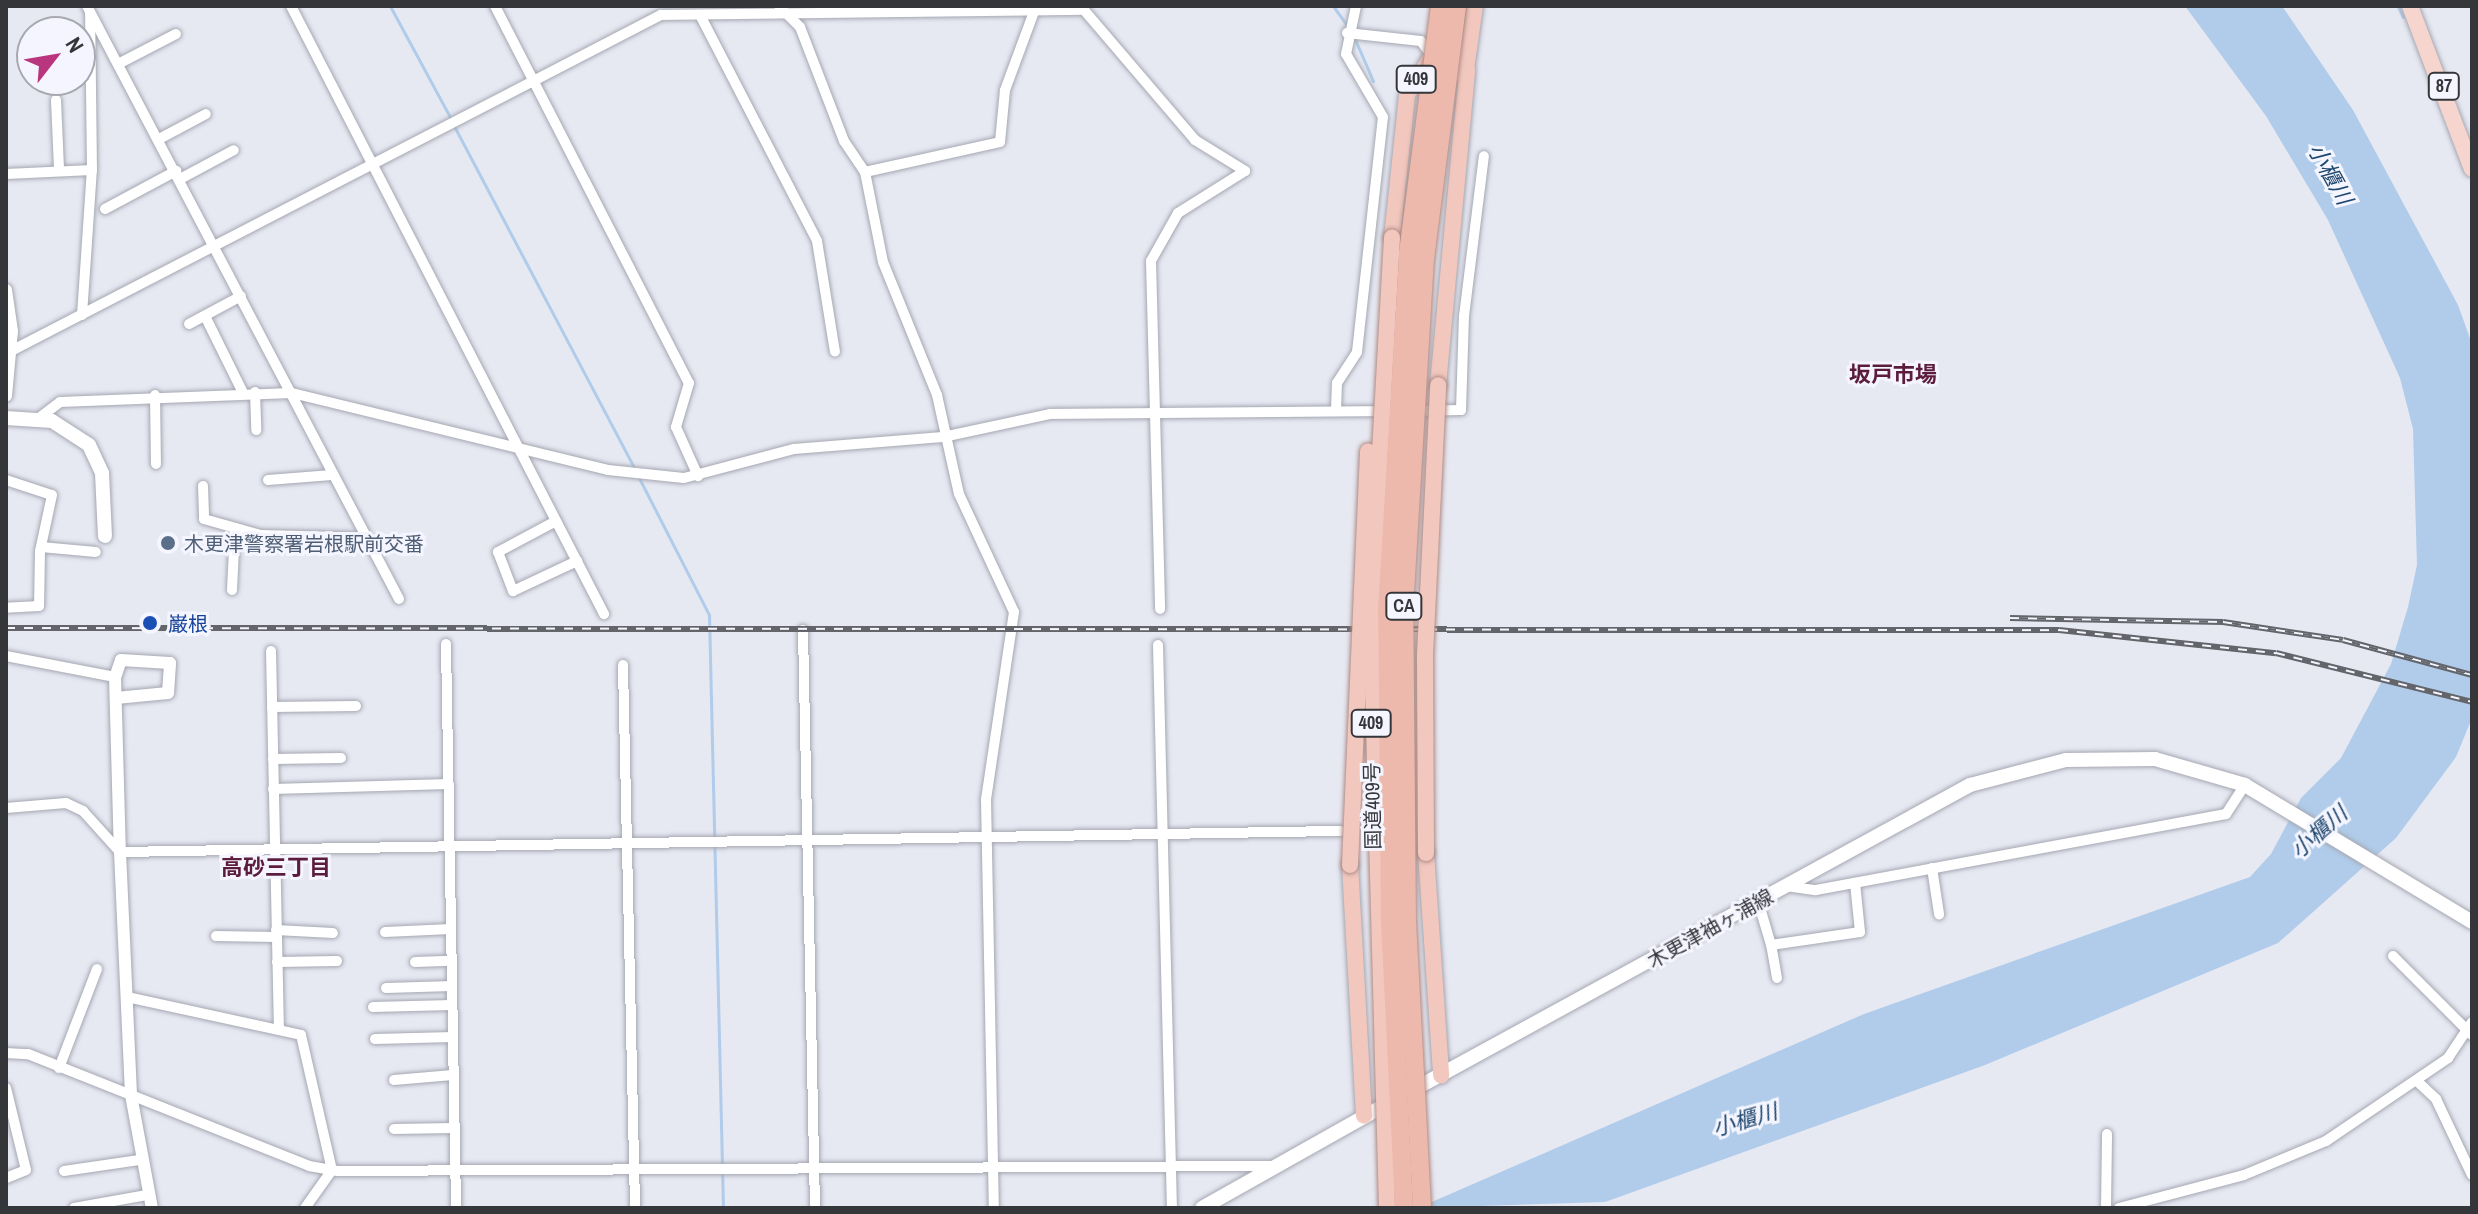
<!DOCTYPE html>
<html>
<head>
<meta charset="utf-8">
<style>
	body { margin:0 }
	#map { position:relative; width:2478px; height:1214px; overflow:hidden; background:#e6e8f2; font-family:"Archivo Narrow","Noto Sans JP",sans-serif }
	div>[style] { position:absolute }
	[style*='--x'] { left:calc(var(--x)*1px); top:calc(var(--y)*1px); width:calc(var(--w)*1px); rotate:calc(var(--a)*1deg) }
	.water>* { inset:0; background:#b0ccea }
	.stream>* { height:3px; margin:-1.5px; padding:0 1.5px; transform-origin:1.5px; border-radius:1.5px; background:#b0ccea }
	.roads { filter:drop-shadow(0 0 2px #a5a7b1) drop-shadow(0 0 2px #a5a7b1) }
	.minor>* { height:10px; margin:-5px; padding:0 5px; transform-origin:5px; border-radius:5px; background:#fff }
	.tertiary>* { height:12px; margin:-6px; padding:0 6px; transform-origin:6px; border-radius:6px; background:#fff }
	.secondary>* { height:14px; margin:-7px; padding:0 7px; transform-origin:7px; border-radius:7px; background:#fff }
	.primary>* { height:16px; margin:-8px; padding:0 8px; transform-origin:8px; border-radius:8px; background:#f5d5ce }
	.trunk>* { height:16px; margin:-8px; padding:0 8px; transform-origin:8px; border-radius:8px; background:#f2c7be }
	.rail>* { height:6px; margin-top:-3px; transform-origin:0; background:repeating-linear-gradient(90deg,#f4f5fe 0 9px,#63656a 0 18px); box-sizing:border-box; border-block:2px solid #63656a }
	.bridges { filter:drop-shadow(0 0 2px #ad8b85) drop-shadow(0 0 2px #ad8b85) }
	.trunk-bridge>* { height:16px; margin:-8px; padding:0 8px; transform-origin:8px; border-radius:8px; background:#f2c7be }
	.motorway-bridge>* { height:18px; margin:-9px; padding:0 9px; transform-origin:9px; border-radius:9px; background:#eeb9ad }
	.dots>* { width:22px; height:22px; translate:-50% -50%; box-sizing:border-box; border:4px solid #f4f5fe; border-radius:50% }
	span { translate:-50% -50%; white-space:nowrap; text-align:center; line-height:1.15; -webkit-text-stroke:6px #f4f5fe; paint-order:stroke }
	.shield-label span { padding:2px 6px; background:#f4f5fe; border:2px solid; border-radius:6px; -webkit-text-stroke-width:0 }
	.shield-label { font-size:18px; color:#35363a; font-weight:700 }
	.service-label { font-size:20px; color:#4e5e75 }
	.left { translate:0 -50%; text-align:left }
	.transit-label { font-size:20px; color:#164399 }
	.street-label { font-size:20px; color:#35363a }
	.water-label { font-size:22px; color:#1e466e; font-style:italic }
	.neighbourhood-label { font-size:22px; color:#5b1c3e; font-weight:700 }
	.frame { position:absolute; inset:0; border:8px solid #35363a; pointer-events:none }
	.north { position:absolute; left:16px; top:16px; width:80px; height:80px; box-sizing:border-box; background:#f4f5fe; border:2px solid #a8a9b0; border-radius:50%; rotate:59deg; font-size:22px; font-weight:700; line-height:32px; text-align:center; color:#35363a }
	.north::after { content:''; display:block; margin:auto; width:28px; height:36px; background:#b9367e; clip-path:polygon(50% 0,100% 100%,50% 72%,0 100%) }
</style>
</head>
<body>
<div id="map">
	<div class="water">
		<div style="clip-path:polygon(2185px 6px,2282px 6px,2353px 110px,2458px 305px,2472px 344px,2472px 718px,2456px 757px,2396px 838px,2278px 943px,1985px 1065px,1605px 1202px,1418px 1208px,1864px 1014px,2250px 877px,2271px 854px,2301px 798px,2341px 758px,2391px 664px,2408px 607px,2417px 565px,2413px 429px,2400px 378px,2328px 220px,2266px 116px)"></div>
	</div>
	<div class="stream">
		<div style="--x:390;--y:6;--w:128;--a:61.6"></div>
		<div style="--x:1333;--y:6;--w:26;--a:54"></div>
		<div style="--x:2398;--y:6;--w:12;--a:66"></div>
		<div style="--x:1354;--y:37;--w:48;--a:66.6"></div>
		<div style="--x:454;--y:126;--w:389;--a:62.2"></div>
		<div style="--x:638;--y:476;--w:156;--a:62.9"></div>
		<div style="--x:709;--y:615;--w:593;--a:88.65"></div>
	</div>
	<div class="roads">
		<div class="minor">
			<div style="--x:87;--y:6;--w:670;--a:62.25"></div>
			<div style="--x:291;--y:6;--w:684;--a:62.76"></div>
			<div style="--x:495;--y:6;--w:424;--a:62.8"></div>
			<div style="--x:689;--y:383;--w:46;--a:106.5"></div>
			<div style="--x:676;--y:427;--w:54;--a:65.8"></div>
			<div style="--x:779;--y:6;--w:30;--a:45"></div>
			<div style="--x:800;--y:27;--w:122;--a:68.9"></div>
			<div style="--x:844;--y:141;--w:37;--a:56"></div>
			<div style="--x:865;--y:172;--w:92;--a:78.7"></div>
			<div style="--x:883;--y:262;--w:144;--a:67.9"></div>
			<div style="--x:937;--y:395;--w:101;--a:77.5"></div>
			<div style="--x:959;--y:494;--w:130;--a:65"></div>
			<div style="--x:1014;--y:612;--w:189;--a:98.5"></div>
			<div style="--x:986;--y:799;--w:409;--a:88.9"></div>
			<div style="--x:700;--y:15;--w:254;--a:62.6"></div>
			<div style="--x:817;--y:241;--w:112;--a:80.8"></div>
			<div style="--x:1347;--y:33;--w:74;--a:6.2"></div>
			<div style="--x:1421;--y:41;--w:17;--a:54"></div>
			<div style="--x:120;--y:63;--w:63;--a:-27.4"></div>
			<div style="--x:56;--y:100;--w:70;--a:87.5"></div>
			<div style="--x:159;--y:139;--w:53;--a:-28"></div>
			<div style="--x:865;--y:172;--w:138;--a:-12.5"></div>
			<div style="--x:1000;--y:142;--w:52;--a:-84.5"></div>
			<div style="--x:1005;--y:90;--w:90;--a:-69.7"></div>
			<div style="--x:6;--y:174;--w:86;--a:-2.7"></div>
			<div style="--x:180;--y:179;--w:61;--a:-28.2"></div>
			<div style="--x:105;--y:209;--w:81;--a:-28.2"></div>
			<div style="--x:82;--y:315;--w:145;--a:-86.1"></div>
			<div style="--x:92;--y:170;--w:156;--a:-90.7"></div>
			<div style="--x:205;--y:316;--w:84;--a:63.7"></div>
			<div style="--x:189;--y:324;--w:59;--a:-28.3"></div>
			<div style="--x:11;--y:351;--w:732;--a:-27.34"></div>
			<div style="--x:661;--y:15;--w:423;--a:-0.7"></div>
			<div style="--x:1084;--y:10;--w:171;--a:49.5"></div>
			<div style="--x:1195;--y:140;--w:59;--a:31.8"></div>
			<div style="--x:1245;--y:171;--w:79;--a:147.9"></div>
			<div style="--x:1178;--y:213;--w:55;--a:119.4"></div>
			<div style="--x:1151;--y:261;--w:348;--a:88.5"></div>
			<div style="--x:255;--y:392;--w:38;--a:88"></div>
			<div style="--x:155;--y:395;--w:69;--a:89.2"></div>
			<div style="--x:1336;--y:411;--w:28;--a:-88"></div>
			<div style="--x:1337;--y:383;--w:37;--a:-57"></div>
			<div style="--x:1357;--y:352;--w:236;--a:-83.7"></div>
			<div style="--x:1383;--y:117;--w:73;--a:-120.4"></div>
			<div style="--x:1346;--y:54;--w:49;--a:-78.2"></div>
			<div style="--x:1411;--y:411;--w:50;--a:-1.1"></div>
			<div style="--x:1461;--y:410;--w:94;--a:-88.2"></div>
			<div style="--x:1464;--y:316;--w:161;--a:-82.9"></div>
			<div style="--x:39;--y:418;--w:26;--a:-37"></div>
			<div style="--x:60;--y:402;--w:232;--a:-2.2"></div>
			<div style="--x:292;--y:393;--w:325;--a:13.7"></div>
			<div style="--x:608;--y:470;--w:76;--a:6"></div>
			<div style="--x:684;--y:478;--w:114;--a:-14.8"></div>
			<div style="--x:794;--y:449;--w:149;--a:-4.6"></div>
			<div style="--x:943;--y:437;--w:109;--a:-12.1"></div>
			<div style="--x:1050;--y:414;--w:337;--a:-0.5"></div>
			<div style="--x:6;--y:480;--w:48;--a:18.1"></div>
			<div style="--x:52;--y:495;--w:57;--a:102.1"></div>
			<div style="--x:40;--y:551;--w:55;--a:91"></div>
			<div style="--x:39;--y:606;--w:33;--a:177"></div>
			<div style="--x:268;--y:480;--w:64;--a:-4.5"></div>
			<div style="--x:203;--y:486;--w:33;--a:88"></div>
			<div style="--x:204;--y:519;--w:58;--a:15.9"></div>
			<div style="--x:260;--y:535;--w:105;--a:1.6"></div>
			<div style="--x:556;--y:521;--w:66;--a:151.9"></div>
			<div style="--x:498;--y:552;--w:42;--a:69"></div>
			<div style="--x:513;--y:591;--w:71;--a:-25.1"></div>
			<div style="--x:41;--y:547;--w:55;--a:5.2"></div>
			<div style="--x:232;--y:590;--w:62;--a:-87.2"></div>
			<div style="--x:803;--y:630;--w:578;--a:88.81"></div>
			<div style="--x:446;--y:644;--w:564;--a:88.98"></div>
			<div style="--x:1158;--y:645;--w:563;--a:88.58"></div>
			<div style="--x:271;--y:651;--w:378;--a:88.8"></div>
			<div style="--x:6;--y:656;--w:111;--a:10.9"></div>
			<div style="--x:623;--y:665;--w:543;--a:88.73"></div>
			<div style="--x:272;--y:707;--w:84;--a:-0.7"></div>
			<div style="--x:273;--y:759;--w:68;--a:-0.8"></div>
			<div style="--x:273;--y:789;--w:176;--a:-1.6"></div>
			<div style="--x:6;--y:808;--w:60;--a:-4.8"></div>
			<div style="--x:66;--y:803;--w:19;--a:25"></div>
			<div style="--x:83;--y:811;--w:55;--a:47.9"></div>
			<div style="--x:120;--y:852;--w:1221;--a:-0.99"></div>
			<div style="--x:1932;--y:868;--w:47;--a:81.3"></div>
			<div style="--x:1786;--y:886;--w:30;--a:8"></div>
			<div style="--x:1816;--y:890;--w:417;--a:-10.5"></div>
			<div style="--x:2226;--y:814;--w:35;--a:-57"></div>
			<div style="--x:1758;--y:901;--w:46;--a:73.5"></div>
			<div style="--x:276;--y:930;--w:57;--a:3"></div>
			<div style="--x:385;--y:932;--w:66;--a:-2.6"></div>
			<div style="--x:216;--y:936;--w:60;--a:1"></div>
			<div style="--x:2393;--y:956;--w:112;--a:45"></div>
			<div style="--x:277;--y:962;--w:60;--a:-1"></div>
			<div style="--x:415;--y:962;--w:36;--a:-2"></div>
			<div style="--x:1777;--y:978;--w:34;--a:-100"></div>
			<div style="--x:1771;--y:945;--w:90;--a:-8.3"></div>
			<div style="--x:1860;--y:932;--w:49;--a:-95.8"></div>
			<div style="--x:386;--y:988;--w:66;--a:-1.7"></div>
			<div style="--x:127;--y:997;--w:178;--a:12.3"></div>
			<div style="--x:301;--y:1035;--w:139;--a:77.1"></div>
			<div style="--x:332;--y:1170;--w:47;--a:125.4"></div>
			<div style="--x:373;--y:1007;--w:79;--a:-1.5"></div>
			<div style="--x:375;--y:1039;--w:78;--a:-1.5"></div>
			<div style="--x:6;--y:1053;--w:22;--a:3"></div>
			<div style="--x:28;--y:1054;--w:302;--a:21.7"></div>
			<div style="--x:309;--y:1166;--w:29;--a:10"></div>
			<div style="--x:338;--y:1171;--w:937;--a:-0.31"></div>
			<div style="--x:59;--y:1068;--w:106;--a:-69"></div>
			<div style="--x:394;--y:1080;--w:59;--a:-4.8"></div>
			<div style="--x:2418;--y:1082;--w:25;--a:43"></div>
			<div style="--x:2436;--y:1099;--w:84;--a:64.7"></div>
			<div style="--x:6;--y:1088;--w:84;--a:76.3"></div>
			<div style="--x:26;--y:1170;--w:22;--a:158"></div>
			<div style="--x:394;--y:1129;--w:60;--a:-1"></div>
			<div style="--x:64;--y:1171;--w:76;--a:-8.3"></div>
			<div style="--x:74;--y:1208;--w:74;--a:-10.1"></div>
			<div style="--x:2106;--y:1208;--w:74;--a:-89.2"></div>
			<div style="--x:2119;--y:1208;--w:129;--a:-14.8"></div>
			<div style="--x:2244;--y:1175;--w:89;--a:-22.5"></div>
			<div style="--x:2326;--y:1141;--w:148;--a:-34.2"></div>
			<div style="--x:2448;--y:1058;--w:43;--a:-56.3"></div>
		</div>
		<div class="tertiary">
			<div style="--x:6;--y:290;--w:41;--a:81.7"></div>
			<div style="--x:12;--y:331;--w:65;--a:95.3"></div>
			<div style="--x:116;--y:698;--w:52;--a:-5.5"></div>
			<div style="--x:168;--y:693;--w:30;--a:-86"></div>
			<div style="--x:170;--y:663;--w:49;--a:-176.5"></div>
			<div style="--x:121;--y:660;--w:18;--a:109"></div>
			<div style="--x:115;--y:677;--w:175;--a:88.4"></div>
			<div style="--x:120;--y:852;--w:243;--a:87.4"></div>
			<div style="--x:131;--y:1095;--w:115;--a:79.5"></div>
		</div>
		<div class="secondary">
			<div style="--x:6;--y:418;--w:46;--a:3.7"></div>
			<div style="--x:52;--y:421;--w:44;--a:33"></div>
			<div style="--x:89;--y:445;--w:31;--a:65"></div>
			<div style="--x:102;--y:473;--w:63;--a:87.3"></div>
			<div style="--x:1409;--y:1092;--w:640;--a:-28.69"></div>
			<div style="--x:1970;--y:785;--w:99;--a:-14.6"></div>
			<div style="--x:2066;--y:760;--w:89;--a:-0.6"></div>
			<div style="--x:2155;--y:759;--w:94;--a:16.1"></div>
			<div style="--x:2245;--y:785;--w:265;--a:31.1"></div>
			<div style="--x:1202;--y:1208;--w:216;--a:-29.4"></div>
		</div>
		<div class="primary">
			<div style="--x:2410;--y:6;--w:174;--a:69.2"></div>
		</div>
		<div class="trunk">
			<div style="--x:1465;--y:77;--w:72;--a:-82"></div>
			<div style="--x:1392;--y:238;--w:144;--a:-84"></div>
			<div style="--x:1407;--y:95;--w:50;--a:-57.3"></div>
			<div style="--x:1438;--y:385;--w:316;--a:-84.7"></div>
			<div style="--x:1426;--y:853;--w:223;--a:86.1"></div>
			<div style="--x:1350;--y:865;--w:251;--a:86.8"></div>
		</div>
	</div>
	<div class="rail">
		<div style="--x:2010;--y:618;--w:213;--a:1.1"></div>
		<div style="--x:2223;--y:622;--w:121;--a:8.5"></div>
		<div style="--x:2343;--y:640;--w:134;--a:15.2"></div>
		<div style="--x:6;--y:628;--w:2053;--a:0.06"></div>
		<div style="--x:2059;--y:630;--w:218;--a:6.1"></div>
		<div style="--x:2276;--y:653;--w:202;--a:14"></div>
	</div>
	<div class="bridges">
		<div class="trunk-bridge">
			<div style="--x:1426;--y:853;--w:198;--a:-90.3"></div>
			<div style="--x:1425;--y:655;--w:270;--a:-87.2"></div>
			<div style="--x:1350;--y:865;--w:414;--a:-87.5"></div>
			<div style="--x:1387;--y:1208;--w:595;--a:-91.54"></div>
			<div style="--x:1371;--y:613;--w:376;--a:-86.8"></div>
		</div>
		<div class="motorway-bridge">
			<div style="--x:1404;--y:1208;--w:282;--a:-92.8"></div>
			<div style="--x:1390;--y:926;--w:315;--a:-90.5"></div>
			<div style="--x:1387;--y:611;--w:359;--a:-86.6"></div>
			<div style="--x:1408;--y:253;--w:249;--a:-82.6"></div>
			<div style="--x:1422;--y:1208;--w:283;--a:-93"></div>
			<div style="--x:1407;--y:925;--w:315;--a:-90.5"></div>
			<div style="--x:1404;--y:610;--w:352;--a:-86.6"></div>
			<div style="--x:1425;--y:259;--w:255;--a:-82.8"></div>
		</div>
	</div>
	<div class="dots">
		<div style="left:168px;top:543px;background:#5c6f8a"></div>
		<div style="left:150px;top:623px;background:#1a4fb4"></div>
	</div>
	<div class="shield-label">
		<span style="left:1416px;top:79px">409</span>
		<span style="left:2444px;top:86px">87</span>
		<span style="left:1404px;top:606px">CA</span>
		<span style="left:1371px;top:723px">409</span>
	</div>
	<div class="service-label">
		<span class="left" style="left:184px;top:543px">木更津警察署岩根駅前交番</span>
	</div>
	<div class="transit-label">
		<span class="left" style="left:168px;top:623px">巌根</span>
	</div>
	<div class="street-label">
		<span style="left:1372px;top:806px;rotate:-91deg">国道409号</span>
		<span style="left:1710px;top:928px;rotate:-29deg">木更津袖ヶ浦線</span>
	</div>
	<div class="water-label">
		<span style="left:2330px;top:174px;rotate:61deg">小櫃川</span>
		<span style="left:2319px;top:832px;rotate:-41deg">小櫃川</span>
		<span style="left:1745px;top:1120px;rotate:-16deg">小櫃川</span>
	</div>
	<div class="neighbourhood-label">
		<span style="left:1893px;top:375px">坂戸市場</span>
		<span style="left:276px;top:868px">高砂三丁目</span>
	</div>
	<div class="frame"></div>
	<div class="north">N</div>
</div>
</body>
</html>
